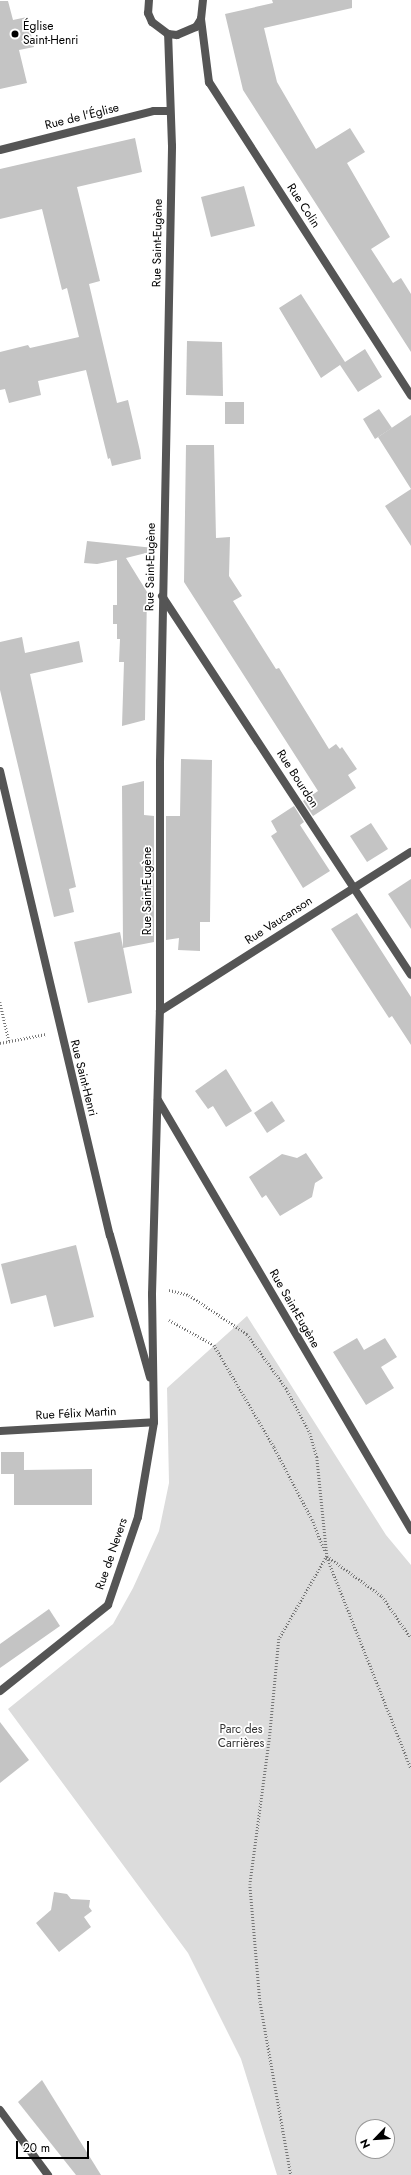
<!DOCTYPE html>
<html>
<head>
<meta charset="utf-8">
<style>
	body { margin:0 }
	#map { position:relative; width:411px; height:2175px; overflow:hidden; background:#fff; font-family:Jost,sans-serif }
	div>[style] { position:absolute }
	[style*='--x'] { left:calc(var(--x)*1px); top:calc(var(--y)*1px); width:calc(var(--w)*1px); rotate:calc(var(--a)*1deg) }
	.green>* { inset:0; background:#dcdcdc }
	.building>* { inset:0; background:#c4c4c4 }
	.path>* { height:2.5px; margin-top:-1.25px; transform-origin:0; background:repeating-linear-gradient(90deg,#777 0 1px,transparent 0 3px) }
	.minor>* { height:8px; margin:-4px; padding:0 4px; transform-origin:4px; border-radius:4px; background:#555 }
	.dots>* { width:11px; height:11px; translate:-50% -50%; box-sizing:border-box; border:2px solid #fff; border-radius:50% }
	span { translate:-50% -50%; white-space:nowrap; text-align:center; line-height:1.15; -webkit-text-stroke:3.5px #fff; paint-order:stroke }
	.poi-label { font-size:12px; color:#000 }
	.left { translate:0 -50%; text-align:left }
	.street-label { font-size:12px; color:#000 }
	.park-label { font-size:12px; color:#333 }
	.north { position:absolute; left:355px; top:2119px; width:40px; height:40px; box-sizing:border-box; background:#fff; border:1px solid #999; border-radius:50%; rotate:245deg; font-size:11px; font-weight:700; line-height:16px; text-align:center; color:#000 }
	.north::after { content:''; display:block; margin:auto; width:14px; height:18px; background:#000; clip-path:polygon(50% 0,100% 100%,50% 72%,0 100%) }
	.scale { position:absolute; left:16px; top:2141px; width:73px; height:18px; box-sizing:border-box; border:2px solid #000; border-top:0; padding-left:5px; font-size:12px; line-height:14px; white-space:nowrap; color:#000; -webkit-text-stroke:3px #fff; paint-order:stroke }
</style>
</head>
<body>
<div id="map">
	<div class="green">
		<div style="clip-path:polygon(evenodd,247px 1316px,386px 1535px,411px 1565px,411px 2175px,277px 2175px,241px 2059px,188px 1953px,8px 1709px,113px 1624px,133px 1588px,159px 1531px,169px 1483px,167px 1388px,247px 1316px,363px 2127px,387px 2127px,387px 2151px,363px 2151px,363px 2127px)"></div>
	</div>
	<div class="building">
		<div style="clip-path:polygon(272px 0,352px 0,352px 8px,264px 28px,277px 82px,316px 149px,350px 128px,365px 152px,347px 163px,390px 237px,371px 249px,393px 283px,401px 278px,411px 294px,411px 352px,243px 90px,225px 14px,273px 3px)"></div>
		<div style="clip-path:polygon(0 1px,8px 1px,13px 20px,27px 17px,34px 47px,19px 50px,27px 83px,0 89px)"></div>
		<div style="clip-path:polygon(135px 138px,142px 172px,77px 187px,100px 281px,89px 284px,117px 403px,128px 400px,140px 451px,141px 459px,112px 466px,110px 458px,108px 459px,86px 370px,38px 381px,41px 395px,9px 403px,5px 389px,0 390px,0 352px,28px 345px,30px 348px,79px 337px,67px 288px,62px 290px,42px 209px,0 219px,0 169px)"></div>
		<div style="clip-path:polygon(244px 186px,255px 226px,211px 237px,201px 197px)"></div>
		<div style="clip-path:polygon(301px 294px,345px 362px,365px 349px,382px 377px,358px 392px,340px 365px,321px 378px,279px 308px)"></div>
		<div style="clip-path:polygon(187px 341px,222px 342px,223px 396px,186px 395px)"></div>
		<div style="clip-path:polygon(225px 402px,244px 402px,244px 424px,225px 424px)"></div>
		<div style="clip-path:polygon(379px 409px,392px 428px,375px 439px,363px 419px)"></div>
		<div style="clip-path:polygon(411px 415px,411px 546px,385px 506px,411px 489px,378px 437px)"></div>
		<div style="clip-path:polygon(186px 445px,214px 445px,216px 538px,230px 537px,229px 576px,242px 596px,233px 601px,276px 669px,279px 668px,329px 749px,336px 744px,340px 749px,342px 747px,357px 769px,348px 775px,356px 788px,313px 816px,303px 801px,318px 791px,184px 582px)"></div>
		<div style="clip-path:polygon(87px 541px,154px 548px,154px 551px,126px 558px,147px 592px,145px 720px,122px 726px,124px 662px,119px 662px,120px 639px,117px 639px,117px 624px,113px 624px,113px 605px,117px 605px,117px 560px,97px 564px,84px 563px)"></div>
		<div style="clip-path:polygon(22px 637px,25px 653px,79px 641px,83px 662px,30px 674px,76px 887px,69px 889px,74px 912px,54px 917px,0 690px,0 642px)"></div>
		<div style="clip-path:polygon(181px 759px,212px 760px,210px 922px,200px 922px,200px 951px,178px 950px,179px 938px,166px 940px,166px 816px,180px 816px)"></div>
		<div style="clip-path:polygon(144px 781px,144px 815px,154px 816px,154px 942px,123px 948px,122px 786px)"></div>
		<div style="clip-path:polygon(294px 806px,304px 822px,300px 825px,330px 871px,303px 888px,271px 836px,277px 832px,271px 821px)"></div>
		<div style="clip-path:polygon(371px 823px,388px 849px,367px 862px,350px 836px)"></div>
		<div style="clip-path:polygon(411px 879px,411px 929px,388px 894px)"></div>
		<div style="clip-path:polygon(357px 913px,411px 997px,411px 1045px,392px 1016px,389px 1018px,331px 929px)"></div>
		<div style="clip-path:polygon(120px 932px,132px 993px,88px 1003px,74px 942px)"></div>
		<div style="clip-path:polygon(226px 1069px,252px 1111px,226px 1127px,213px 1106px,208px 1109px,195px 1091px)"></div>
		<div style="clip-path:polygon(272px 1101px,285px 1121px,267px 1133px,254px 1113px)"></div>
		<div style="clip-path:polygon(306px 1153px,323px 1178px,315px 1183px,312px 1197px,280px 1216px,266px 1195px,262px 1198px,249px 1177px,282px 1154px,297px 1158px)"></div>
		<div style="clip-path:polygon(76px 1245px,94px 1317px,54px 1327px,46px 1295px,11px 1304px,1px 1264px)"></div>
		<div style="clip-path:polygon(357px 1338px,364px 1350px,385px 1338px,397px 1357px,381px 1367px,394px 1388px,366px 1405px,333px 1352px)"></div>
		<div style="clip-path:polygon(1px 1452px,24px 1452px,24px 1470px,92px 1469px,92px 1505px,14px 1505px,14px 1474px,1px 1474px)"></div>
		<div style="clip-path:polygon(49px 1609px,60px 1626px,0 1668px,0 1644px)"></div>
		<div style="clip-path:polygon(0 1722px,29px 1760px,0 1783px)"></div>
		<div style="clip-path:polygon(54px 1892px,67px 1894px,71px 1899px,90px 1900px,89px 1907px,92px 1911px,84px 1917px,91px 1927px,59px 1952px,36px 1923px,51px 1910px)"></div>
		<div style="clip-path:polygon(42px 2080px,101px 2175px,76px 2175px,18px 2102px)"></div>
	</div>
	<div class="path">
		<div style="--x:0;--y:1002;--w:40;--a:77"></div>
		<div style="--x:0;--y:1043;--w:47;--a:-11.1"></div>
		<div style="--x:169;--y:1290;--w:21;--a:14"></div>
		<div style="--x:189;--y:1295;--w:70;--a:33.9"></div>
		<div style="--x:247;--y:1334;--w:67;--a:54.2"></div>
		<div style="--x:286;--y:1388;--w:51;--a:61.9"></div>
		<div style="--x:310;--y:1433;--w:25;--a:74"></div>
		<div style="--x:317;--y:1457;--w:100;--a:84.2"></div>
		<div style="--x:327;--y:1556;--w:96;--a:120"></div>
		<div style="--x:279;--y:1639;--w:96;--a:95.4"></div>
		<div style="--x:270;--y:1735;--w:150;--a:97.6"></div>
		<div style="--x:250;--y:1884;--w:117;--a:85.1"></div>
		<div style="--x:260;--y:2001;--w:177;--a:79.9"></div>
		<div style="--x:169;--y:1320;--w:51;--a:29.1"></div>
		<div style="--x:214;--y:1345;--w:118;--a:59.5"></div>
		<div style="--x:274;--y:1447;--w:81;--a:62.2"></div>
		<div style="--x:312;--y:1519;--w:35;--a:68"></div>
		<div style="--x:327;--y:1556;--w:68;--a:36"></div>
		<div style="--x:382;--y:1596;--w:51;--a:55.4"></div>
		<div style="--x:327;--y:1557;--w:227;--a:68.3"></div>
	</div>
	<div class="minor">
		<div style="--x:149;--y:0;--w:13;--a:94"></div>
		<div style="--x:148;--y:13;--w:10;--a:66"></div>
		<div style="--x:152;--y:22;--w:20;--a:37"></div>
		<div style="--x:168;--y:34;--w:9;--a:6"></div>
		<div style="--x:177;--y:35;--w:21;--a:-23"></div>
		<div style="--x:196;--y:27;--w:9;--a:-58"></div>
		<div style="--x:201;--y:19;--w:19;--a:-84"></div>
		<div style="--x:201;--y:19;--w:64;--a:82.8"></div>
		<div style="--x:209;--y:82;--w:373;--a:57.2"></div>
		<div style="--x:0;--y:150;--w:159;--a:-14.2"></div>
		<div style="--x:154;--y:111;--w:16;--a:0"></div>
		<div style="--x:162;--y:596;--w:453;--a:56.7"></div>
		<div style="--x:0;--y:771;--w:477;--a:76.7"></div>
		<div style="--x:110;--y:1235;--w:148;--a:74.3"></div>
		<div style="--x:160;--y:1011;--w:297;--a:-32.4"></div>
		<div style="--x:158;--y:1100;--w:499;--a:59.5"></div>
		<div style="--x:0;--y:1431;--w:154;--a:-3.3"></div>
		<div style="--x:0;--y:1691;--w:138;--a:-38.5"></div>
		<div style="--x:108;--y:1605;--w:93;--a:-71.2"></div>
		<div style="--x:138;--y:1517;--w:96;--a:-80.4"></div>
		<div style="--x:154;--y:1422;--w:128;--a:-90.9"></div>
		<div style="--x:152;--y:1294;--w:283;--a:-88.4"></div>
		<div style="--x:160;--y:1011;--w:249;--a:-90"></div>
		<div style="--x:160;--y:762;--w:616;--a:-88.88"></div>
		<div style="--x:172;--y:146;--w:112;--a:-92"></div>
		<div style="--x:0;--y:2110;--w:81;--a:53.6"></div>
	</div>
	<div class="dots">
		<div style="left:15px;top:34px;background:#000"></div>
	</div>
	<div class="poi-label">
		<span class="left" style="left:23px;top:34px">Église<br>Saint-Henri</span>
	</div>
	<div class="street-label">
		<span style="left:82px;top:117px;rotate:-14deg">Rue de l'Église</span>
		<span style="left:303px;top:206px;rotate:57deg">Rue Colin</span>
		<span style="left:158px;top:243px;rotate:-89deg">Rue Saint-Eugène</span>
		<span style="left:151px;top:567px;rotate:-89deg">Rue Saint-Eugène</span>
		<span style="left:297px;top:779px;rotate:57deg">Rue Bourdon</span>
		<span style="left:148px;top:891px;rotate:-90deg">Rue Saint-Eugène</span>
		<span style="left:279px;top:921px;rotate:-33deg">Rue Vaucanson</span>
		<span style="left:83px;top:1078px;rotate:76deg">Rue Saint-Henri</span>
		<span style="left:294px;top:1309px;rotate:60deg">Rue Saint-Eugène</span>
		<span style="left:76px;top:1414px;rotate:-3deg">Rue Félix Martin</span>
		<span style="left:112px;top:1554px;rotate:-71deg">Rue de Nevers</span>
	</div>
	<div class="park-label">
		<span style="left:241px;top:1737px">Parc des<br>Carrières</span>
	</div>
	<div class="north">N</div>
	<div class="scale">20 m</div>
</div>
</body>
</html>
